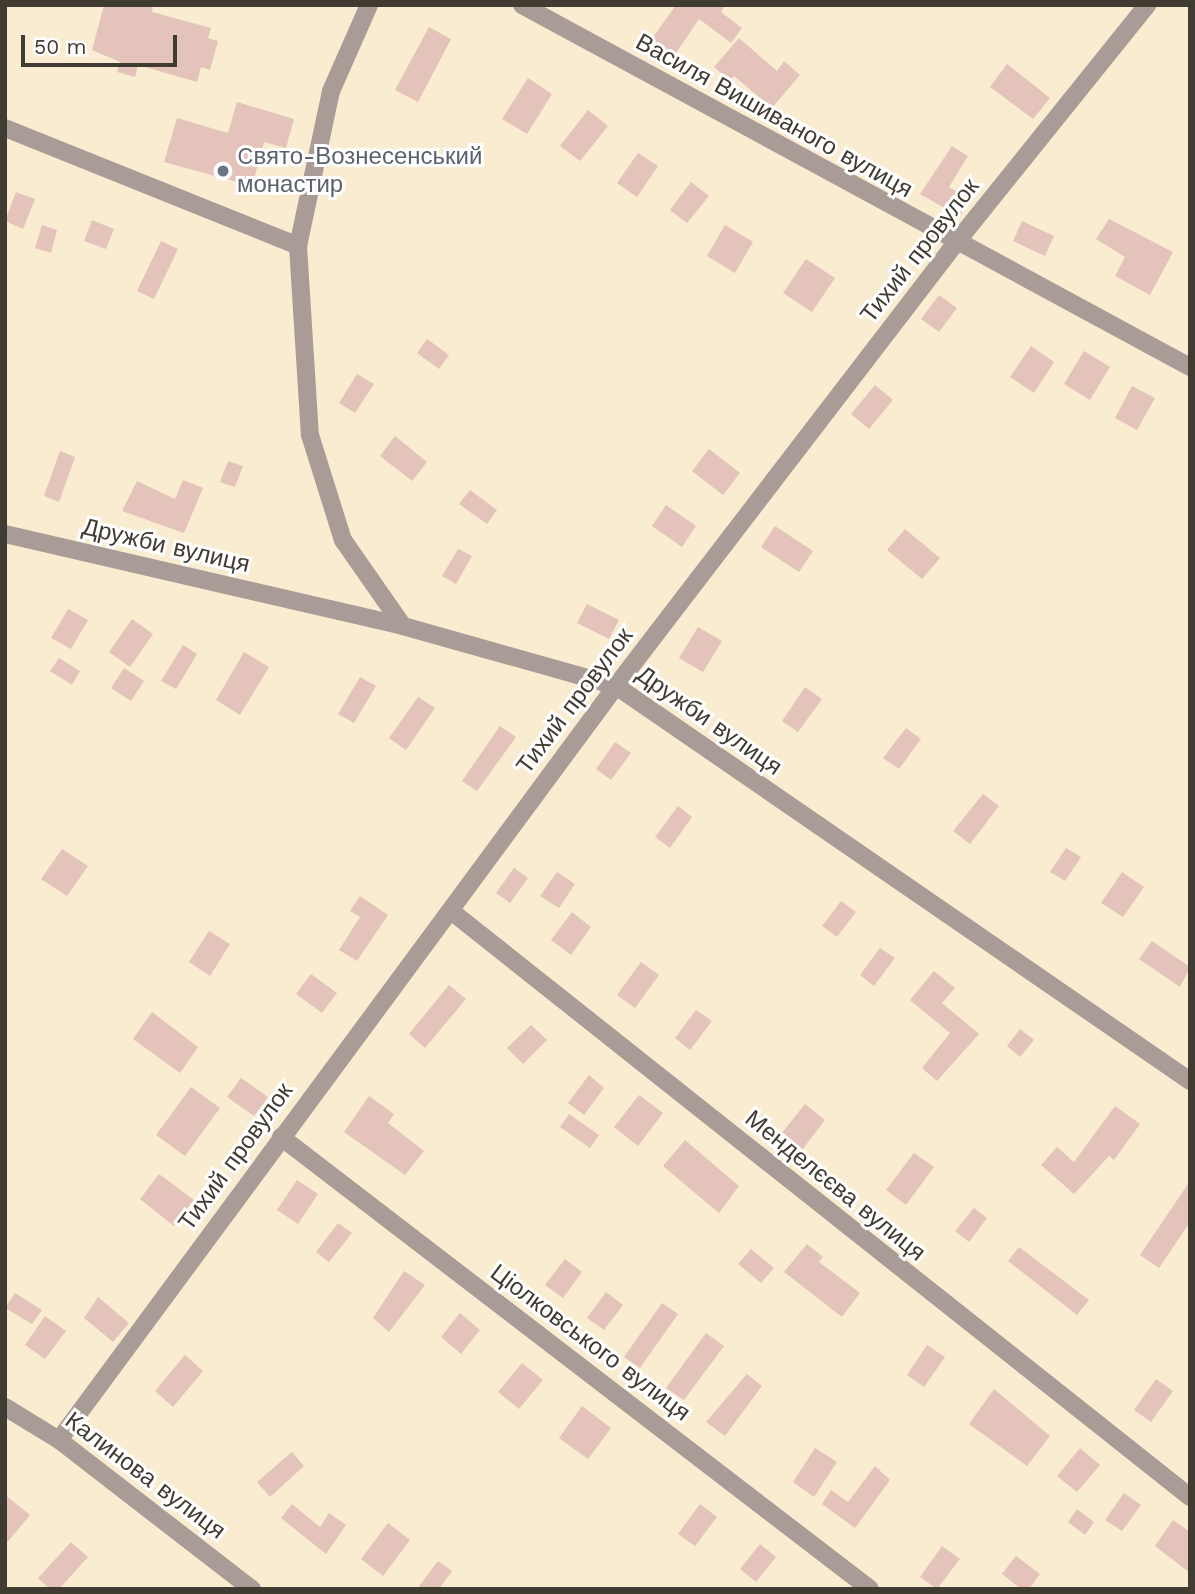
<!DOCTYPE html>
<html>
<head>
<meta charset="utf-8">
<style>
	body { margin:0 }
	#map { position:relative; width:1195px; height:1594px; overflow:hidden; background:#faecd1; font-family:"Work Sans",sans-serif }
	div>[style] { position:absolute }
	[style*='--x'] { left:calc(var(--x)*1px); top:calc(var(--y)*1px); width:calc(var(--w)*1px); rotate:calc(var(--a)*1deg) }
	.building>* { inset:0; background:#e3c3ba }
	.minor>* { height:18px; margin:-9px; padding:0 9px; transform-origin:9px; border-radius:9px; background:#a99c97 }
	.dots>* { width:19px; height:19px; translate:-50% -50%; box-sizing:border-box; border:4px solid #fff; border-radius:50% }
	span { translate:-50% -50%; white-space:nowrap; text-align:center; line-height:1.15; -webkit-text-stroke:6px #fff; paint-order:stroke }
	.street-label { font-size:24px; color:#413c31 }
	.worship-label { font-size:24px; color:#5b616d }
	.left { translate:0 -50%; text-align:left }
	.frame { position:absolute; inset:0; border:7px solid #413c31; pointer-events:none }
	.scale { position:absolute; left:21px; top:35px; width:156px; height:32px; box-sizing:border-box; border:4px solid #413c31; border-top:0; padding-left:9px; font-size:21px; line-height:24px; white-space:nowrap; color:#413c31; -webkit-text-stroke:5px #fff; paint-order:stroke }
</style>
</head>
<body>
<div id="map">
	<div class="building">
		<div style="clip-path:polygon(104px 5px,153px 5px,152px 12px,211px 28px,208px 38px,218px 41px,210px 70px,201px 67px,197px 82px,138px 65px,135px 77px,117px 72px,120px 62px,92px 50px)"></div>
		<div style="clip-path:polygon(676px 5px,725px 5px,721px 12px,742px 28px,731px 43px,699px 19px,674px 56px,651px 40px)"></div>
		<div style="clip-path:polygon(429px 27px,451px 39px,418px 102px,395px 90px)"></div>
		<div style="clip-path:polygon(739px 38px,777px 71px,784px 61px,800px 75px,772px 108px,734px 76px,730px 81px,714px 67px)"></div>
		<div style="clip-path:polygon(1007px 64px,1050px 98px,1033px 119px,990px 87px)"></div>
		<div style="clip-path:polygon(528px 78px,552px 94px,527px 134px,502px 119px)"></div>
		<div style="clip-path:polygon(237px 102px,294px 119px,286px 148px,264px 142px,252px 186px,164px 162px,177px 118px,228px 133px)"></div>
		<div style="clip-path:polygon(588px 110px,608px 126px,580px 161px,560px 146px)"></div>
		<div style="clip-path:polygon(952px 146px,968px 156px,949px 187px,970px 200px,960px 217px,920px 194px)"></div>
		<div style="clip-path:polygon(638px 153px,658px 166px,637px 197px,617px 183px)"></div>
		<div style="clip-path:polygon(691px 182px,709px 196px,687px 223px,670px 210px)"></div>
		<div style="clip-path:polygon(16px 192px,35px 199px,23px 229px,5px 221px)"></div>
		<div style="clip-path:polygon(1109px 219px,1173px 252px,1150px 295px,1115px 276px,1125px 257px,1096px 239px)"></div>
		<div style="clip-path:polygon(92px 220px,114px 229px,106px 249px,84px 241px)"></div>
		<div style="clip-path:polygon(1022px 221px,1054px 236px,1045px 256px,1013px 241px)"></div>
		<div style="clip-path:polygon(42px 225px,57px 230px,51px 253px,35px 248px)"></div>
		<div style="clip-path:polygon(725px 225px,753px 242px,735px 273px,707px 256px)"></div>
		<div style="clip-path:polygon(161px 241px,178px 249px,154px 299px,137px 291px)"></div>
		<div style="clip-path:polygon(806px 259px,835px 278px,812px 312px,783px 293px)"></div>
		<div style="clip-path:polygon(939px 295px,957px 308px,939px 332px,921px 319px)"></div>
		<div style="clip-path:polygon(427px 339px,449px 355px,439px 369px,417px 353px)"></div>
		<div style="clip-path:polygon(1031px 346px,1054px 362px,1034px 393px,1010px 377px)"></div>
		<div style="clip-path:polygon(1084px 351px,1110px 367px,1090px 400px,1064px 384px)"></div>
		<div style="clip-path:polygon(357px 374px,374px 384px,355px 413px,339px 403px)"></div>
		<div style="clip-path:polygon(875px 385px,893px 400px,869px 429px,851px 414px)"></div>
		<div style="clip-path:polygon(1132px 386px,1155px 398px,1137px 430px,1115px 418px)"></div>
		<div style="clip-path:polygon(395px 436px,427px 462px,412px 481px,380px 456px)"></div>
		<div style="clip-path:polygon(709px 449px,740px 473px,723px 495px,692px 471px)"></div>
		<div style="clip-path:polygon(60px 451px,75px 457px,59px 502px,44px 496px)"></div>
		<div style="clip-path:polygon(228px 461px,243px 466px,235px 487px,220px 482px)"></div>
		<div style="clip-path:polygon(183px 480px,203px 488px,184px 533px,122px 511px,137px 481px,175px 499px)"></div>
		<div style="clip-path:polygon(470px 490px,497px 510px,487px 524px,459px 504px)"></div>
		<div style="clip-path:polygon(666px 505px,696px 526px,682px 547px,652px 526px)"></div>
		<div style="clip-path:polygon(775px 526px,813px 551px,799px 572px,761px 547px)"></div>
		<div style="clip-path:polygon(905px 529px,940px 558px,922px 579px,887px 550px)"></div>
		<div style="clip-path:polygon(458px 549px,472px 556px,456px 584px,442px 576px)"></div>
		<div style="clip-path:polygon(587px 604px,619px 620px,609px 639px,577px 623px)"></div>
		<div style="clip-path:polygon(68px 609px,88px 620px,71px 649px,51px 638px)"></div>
		<div style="clip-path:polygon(132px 619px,153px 634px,130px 667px,109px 652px)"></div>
		<div style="clip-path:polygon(698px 627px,722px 641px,703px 672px,679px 658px)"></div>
		<div style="clip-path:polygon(183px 645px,197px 654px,176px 689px,161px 681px)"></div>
		<div style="clip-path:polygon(244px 652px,269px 667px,240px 715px,216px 700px)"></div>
		<div style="clip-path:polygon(59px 658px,80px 671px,72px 685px,50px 671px)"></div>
		<div style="clip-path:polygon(124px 668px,144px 681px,131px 701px,111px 688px)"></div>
		<div style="clip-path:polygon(360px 677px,376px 686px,354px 723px,338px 714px)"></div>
		<div style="clip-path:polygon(805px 687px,822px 699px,798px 732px,782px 721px)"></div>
		<div style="clip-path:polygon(418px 697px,435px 708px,406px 750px,389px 738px)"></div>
		<div style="clip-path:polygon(500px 726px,516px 737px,477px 791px,462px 781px)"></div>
		<div style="clip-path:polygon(906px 728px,921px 739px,899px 769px,883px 758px)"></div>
		<div style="clip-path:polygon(615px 742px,631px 753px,611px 780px,596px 769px)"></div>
		<div style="clip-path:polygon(983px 794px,999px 806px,970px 844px,953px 831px)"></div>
		<div style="clip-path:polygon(678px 806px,692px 817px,670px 848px,655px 837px)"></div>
		<div style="clip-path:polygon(1066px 848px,1081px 857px,1065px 881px,1050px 872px)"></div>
		<div style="clip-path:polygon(62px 849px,88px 866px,67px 896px,41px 879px)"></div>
		<div style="clip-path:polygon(514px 868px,528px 878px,510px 903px,496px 893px)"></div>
		<div style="clip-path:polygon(557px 872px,575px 884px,559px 908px,540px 896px)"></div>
		<div style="clip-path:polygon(1122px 872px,1144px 887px,1123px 917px,1101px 903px)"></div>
		<div style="clip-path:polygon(360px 896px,388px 915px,357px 961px,339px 950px,360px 917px,350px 911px)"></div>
		<div style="clip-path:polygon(841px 901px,856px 912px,837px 937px,822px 926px)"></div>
		<div style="clip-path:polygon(572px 912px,591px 927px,571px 955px,551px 940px)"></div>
		<div style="clip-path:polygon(209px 931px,230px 944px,210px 976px,189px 962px)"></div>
		<div style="clip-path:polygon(1152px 941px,1190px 967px,1180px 987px,1139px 959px)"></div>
		<div style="clip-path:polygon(880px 948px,895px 958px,874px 986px,860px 975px)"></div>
		<div style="clip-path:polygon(641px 962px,659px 975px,635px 1008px,617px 995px)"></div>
		<div style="clip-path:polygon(934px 971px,955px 988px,942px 1003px,979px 1034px,937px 1081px,922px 1068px,950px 1033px,910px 1000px)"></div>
		<div style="clip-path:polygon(311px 974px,337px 993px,322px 1013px,296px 994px)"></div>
		<div style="clip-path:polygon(449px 985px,466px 999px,425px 1048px,409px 1034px)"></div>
		<div style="clip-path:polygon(696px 1010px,712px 1021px,690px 1050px,675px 1038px)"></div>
		<div style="clip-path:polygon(152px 1012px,198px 1047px,180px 1073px,133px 1039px)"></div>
		<div style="clip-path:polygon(531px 1025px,547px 1040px,523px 1064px,507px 1048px)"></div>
		<div style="clip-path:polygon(1020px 1029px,1034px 1040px,1020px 1057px,1007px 1046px)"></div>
		<div style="clip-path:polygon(589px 1075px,604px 1088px,584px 1115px,568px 1103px)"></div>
		<div style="clip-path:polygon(241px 1078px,268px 1097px,254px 1116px,227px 1097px)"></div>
		<div style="clip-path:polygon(191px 1087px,220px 1108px,185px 1156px,156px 1135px)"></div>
		<div style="clip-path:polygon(639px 1095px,663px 1113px,638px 1146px,614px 1127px)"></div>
		<div style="clip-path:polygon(369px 1096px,394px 1114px,388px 1123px,424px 1151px,405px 1175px,344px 1132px)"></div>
		<div style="clip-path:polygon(805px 1104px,825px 1120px,802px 1150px,781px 1134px)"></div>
		<div style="clip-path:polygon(1115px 1106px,1140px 1124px,1114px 1160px,1109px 1156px,1074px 1194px,1041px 1165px,1057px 1147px,1074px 1162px)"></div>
		<div style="clip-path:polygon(569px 1114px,599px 1135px,590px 1148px,560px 1127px)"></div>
		<div style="clip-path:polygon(685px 1140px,739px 1186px,719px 1213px,663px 1166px)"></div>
		<div style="clip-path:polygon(914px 1153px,934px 1167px,906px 1205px,886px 1190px)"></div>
		<div style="clip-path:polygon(159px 1174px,194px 1200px,174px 1226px,140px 1199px)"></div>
		<div style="clip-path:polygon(297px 1180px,318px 1194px,298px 1224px,277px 1210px)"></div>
		<div style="clip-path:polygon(1190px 1181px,1190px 1222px,1159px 1268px,1140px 1255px)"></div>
		<div style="clip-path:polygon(974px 1208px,987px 1218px,969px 1242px,955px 1231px)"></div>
		<div style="clip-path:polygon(338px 1223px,352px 1233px,329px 1262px,316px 1252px)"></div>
		<div style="clip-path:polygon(807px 1244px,823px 1257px,819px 1262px,860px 1293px,842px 1317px,784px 1272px)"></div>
		<div style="clip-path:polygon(1019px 1247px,1089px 1300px,1077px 1315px,1008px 1261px)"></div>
		<div style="clip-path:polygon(751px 1249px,774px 1268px,761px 1283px,738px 1264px)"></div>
		<div style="clip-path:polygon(565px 1259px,582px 1272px,563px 1298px,545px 1285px)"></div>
		<div style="clip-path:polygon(404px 1271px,425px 1285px,389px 1332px,373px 1318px)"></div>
		<div style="clip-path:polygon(606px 1292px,623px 1305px,604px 1330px,587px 1318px)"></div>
		<div style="clip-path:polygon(15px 1293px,42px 1310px,32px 1324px,5px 1308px)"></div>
		<div style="clip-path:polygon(98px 1297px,129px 1323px,113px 1342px,84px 1318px)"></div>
		<div style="clip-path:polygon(662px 1303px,678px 1314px,640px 1368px,624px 1357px)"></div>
		<div style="clip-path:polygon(460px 1313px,480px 1330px,461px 1354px,441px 1337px)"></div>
		<div style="clip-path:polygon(45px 1316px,66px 1331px,45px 1359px,25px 1345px)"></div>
		<div style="clip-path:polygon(706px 1333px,724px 1346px,684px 1400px,666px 1388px)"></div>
		<div style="clip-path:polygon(927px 1345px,945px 1357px,924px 1387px,907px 1375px)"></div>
		<div style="clip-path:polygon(185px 1355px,203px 1371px,173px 1407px,155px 1391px)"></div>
		<div style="clip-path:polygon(522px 1363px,543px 1380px,519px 1409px,498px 1392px)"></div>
		<div style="clip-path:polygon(747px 1374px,762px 1386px,725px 1436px,706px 1422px)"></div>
		<div style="clip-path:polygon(1156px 1379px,1173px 1391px,1151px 1422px,1134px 1410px)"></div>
		<div style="clip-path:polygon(994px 1389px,1050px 1436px,1027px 1466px,969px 1424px)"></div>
		<div style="clip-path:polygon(582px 1406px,611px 1428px,588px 1459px,559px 1438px)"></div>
		<div style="clip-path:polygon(815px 1448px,837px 1462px,814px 1497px,793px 1482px)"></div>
		<div style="clip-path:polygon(1080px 1448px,1100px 1465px,1077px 1492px,1057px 1476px)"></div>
		<div style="clip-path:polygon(292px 1452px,304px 1466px,270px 1497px,257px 1482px)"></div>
		<div style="clip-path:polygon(875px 1466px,890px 1480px,855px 1528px,822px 1504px,831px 1490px,848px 1502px)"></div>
		<div style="clip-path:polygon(1124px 1493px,1141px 1505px,1122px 1531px,1105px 1520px)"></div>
		<div style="clip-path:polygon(5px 1495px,30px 1515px,5px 1545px)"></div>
		<div style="clip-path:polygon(292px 1504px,320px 1527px,329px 1513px,346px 1525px,326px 1554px,281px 1518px)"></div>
		<div style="clip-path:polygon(700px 1504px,717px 1517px,695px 1546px,678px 1534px)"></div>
		<div style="clip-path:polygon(1077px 1509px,1094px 1522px,1085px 1535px,1068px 1522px)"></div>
		<div style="clip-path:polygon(1173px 1520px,1190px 1532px,1190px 1573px,1155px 1546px)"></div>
		<div style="clip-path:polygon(388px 1523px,410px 1540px,383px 1576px,361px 1559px)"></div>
		<div style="clip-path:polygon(71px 1542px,88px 1557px,59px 1589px,50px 1589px,38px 1578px)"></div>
		<div style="clip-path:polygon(760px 1544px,776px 1557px,756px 1582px,740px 1569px)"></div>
		<div style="clip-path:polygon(942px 1546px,960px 1559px,937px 1589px,920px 1577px)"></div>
		<div style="clip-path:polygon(1016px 1556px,1040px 1574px,1029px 1589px,1021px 1589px,1002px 1574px)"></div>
		<div style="clip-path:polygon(438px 1561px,452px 1571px,439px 1589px,417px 1589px)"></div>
	</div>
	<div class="minor">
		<div style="--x:369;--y:5;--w:94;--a:113.8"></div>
		<div style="--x:331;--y:91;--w:158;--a:102"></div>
		<div style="--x:298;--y:246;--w:189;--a:86.4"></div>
		<div style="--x:310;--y:435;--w:110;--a:72.6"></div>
		<div style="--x:343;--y:540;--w:105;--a:55.1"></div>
		<div style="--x:522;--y:5;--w:760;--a:28.45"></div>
		<div style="--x:5;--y:128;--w:316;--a:21.9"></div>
		<div style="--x:5;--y:534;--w:408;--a:13"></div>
		<div style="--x:403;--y:626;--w:221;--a:15.7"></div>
		<div style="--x:616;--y:686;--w:697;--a:34.53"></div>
		<div style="--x:451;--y:911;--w:943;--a:38.41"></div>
		<div style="--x:281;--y:1137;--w:742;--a:37.5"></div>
		<div style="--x:5;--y:1407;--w:63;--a:31.4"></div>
		<div style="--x:59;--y:1440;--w:244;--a:37.7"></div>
		<div style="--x:59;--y:1440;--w:937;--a:-53.55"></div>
		<div style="--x:616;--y:686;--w:557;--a:-52.51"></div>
		<div style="--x:955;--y:244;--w:307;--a:-51.2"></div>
	</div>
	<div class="dots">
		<div style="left:223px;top:171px;background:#6b7280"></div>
	</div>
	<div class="street-label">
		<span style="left:774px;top:116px;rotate:29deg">Василя Вишиваного вулиця</span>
		<span style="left:920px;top:251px;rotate:-52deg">Тихий провулок</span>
		<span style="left:166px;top:546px;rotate:13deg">Дружби вулиця</span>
		<span style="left:575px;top:701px;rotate:-53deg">Тихий провулок</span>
		<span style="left:709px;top:721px;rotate:35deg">Дружби вулиця</span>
		<span style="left:236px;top:1157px;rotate:-54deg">Тихий провулок</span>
		<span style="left:835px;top:1186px;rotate:39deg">Менделєєва вулиця</span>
		<span style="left:590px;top:1343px;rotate:37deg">Ціолковського вулиця</span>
		<span style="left:145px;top:1476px;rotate:37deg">Калинова вулиця</span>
	</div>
	<div class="worship-label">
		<span class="left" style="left:237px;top:171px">Cвято-Вознесенський<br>монастир</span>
	</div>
	<div class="frame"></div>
	<div class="scale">50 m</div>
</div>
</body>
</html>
